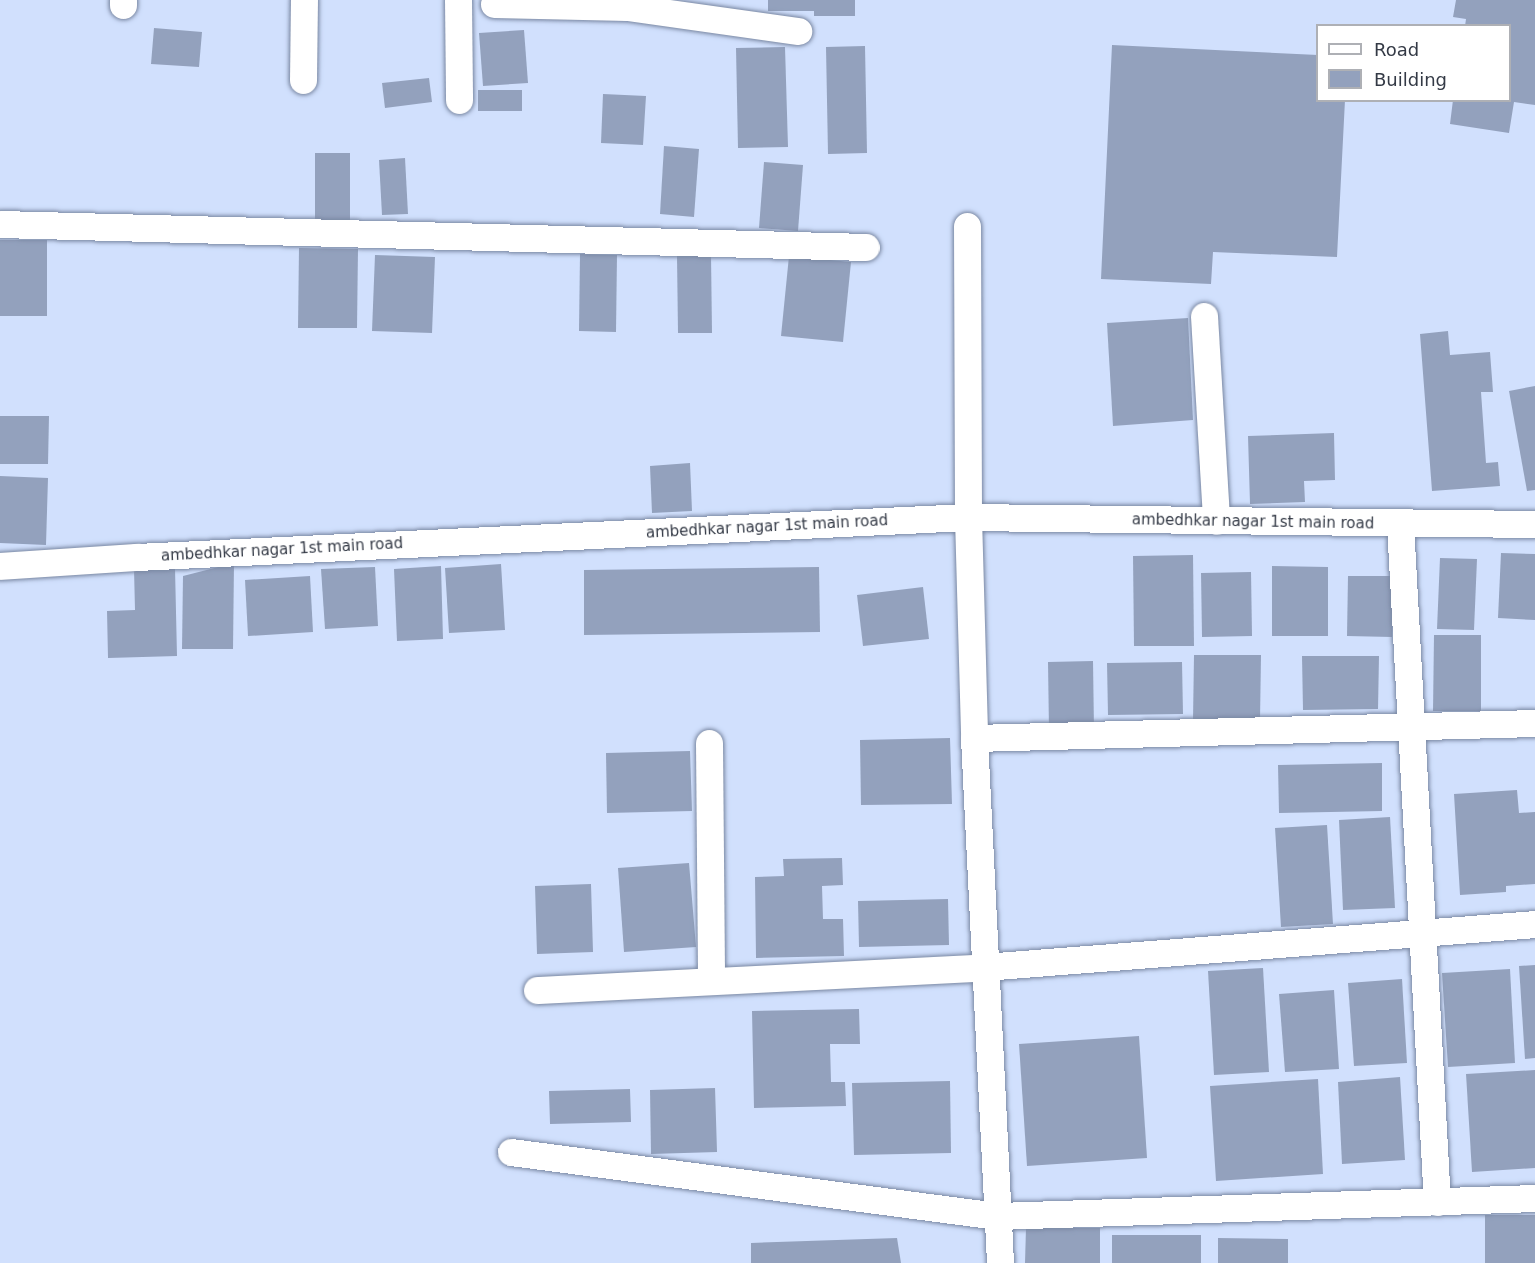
<!DOCTYPE html>
<html>
<head>
<meta charset="utf-8">
<style>
	body { margin:0 }
	#map { position:relative; width:1535px; height:1263px; overflow:hidden; background:#d1e0fd; font-family:"DejaVu Sans",sans-serif }
	div>[style] { position:absolute }
	[style*='--x'] { left:calc(var(--x)*1px); top:calc(var(--y)*1px); width:calc(var(--w)*1px); rotate:calc(var(--a)*1deg) }
	.building>* { inset:0; background:#93a1bd }
	.roads { filter:drop-shadow(0 0 2px #7987a2) drop-shadow(0 0 2px #7987a2) }
	.street>* { height:27px; margin:-13.5px; padding:0 13.5px; transform-origin:13.5px; border-radius:13.5px; background:#fff }
	span { translate:-50% -50%; white-space:nowrap; text-align:center; line-height:1.15; -webkit-text-stroke:4.5px #fff; paint-order:stroke }
	.street-label { font-size:15px; color:#343a46 }
	.legend { position:absolute; left:1316px; top:24px; width:195px; height:78px; box-sizing:border-box; background:#fff; border:2px solid #aeb0b5; margin:0; padding:8px 10px; list-style:none; font-size:18px; color:#343a46 }
	.legend li { display:flex; align-items:center; gap:12px; height:30px }
	.legend b { width:30px; border:2px solid #aeb0b5 }
</style>
</head>
<body>
<div id="map">
	<div class="building">
		<div style="clip-path:polygon(768px 0,855px 0,855px 16px,814px 16px,814px 11px,768px 11px)"></div>
		<div style="clip-path:polygon(1456px 0,1535px 0,1535px 105px,1514px 102px,1509px 133px,1450px 124px,1453px 100px,1510px 100px,1510px 26px,1465px 26px,1466px 19px,1453px 17px)"></div>
		<div style="clip-path:polygon(154px 28px,202px 32px,199px 67px,151px 64px)"></div>
		<div style="clip-path:polygon(524px 30px,528px 83px,483px 86px,479px 33px)"></div>
		<div style="clip-path:polygon(1112px 45px,1318px 55px,1318px 100px,1345px 100px,1337px 257px,1213px 252px,1211px 284px,1101px 279px)"></div>
		<div style="clip-path:polygon(865px 46px,867px 153px,828px 154px,826px 47px)"></div>
		<div style="clip-path:polygon(785px 47px,788px 147px,738px 148px,736px 48px)"></div>
		<div style="clip-path:polygon(429px 78px,432px 102px,385px 108px,382px 83px)"></div>
		<div style="clip-path:polygon(478px 90px,522px 90px,522px 111px,478px 111px)"></div>
		<div style="clip-path:polygon(603px 94px,646px 96px,643px 145px,601px 143px)"></div>
		<div style="clip-path:polygon(664px 146px,699px 149px,694px 217px,660px 214px)"></div>
		<div style="clip-path:polygon(315px 153px,350px 153px,350px 220px,315px 220px)"></div>
		<div style="clip-path:polygon(405px 158px,408px 214px,382px 215px,379px 160px)"></div>
		<div style="clip-path:polygon(764px 162px,803px 165px,798px 231px,759px 228px)"></div>
		<div style="clip-path:polygon(0 240px,47px 240px,47px 316px,0 316px)"></div>
		<div style="clip-path:polygon(299px 248px,358px 249px,357px 328px,298px 328px)"></div>
		<div style="clip-path:polygon(580px 254px,617px 255px,616px 332px,579px 331px)"></div>
		<div style="clip-path:polygon(375px 255px,435px 257px,432px 333px,372px 331px)"></div>
		<div style="clip-path:polygon(711px 255px,712px 333px,678px 333px,677px 256px)"></div>
		<div style="clip-path:polygon(789px 256px,851px 262px,843px 342px,781px 336px)"></div>
		<div style="clip-path:polygon(1188px 318px,1193px 420px,1113px 426px,1107px 323px)"></div>
		<div style="clip-path:polygon(1448px 331px,1450px 355px,1490px 352px,1493px 392px,1481px 392px,1486px 463px,1498px 462px,1500px 486px,1432px 491px,1420px 334px)"></div>
		<div style="clip-path:polygon(1535px 386px,1535px 490px,1527px 491px,1509px 391px)"></div>
		<div style="clip-path:polygon(0 416px,49px 416px,48px 464px,0 464px)"></div>
		<div style="clip-path:polygon(1334px 433px,1335px 480px,1304px 481px,1305px 502px,1250px 504px,1248px 436px)"></div>
		<div style="clip-path:polygon(690px 463px,692px 511px,652px 513px,650px 466px)"></div>
		<div style="clip-path:polygon(0 476px,48px 478px,46px 545px,0 543px)"></div>
		<div style="clip-path:polygon(1501px 553px,1535px 554px,1535px 620px,1498px 618px)"></div>
		<div style="clip-path:polygon(1193px 555px,1194px 646px,1134px 646px,1133px 556px)"></div>
		<div style="clip-path:polygon(1440px 558px,1477px 559px,1474px 630px,1437px 629px)"></div>
		<div style="clip-path:polygon(234px 563px,233px 649px,182px 649px,183px 576px)"></div>
		<div style="clip-path:polygon(501px 564px,505px 630px,449px 633px,445px 568px)"></div>
		<div style="clip-path:polygon(441px 566px,443px 639px,397px 641px,394px 569px)"></div>
		<div style="clip-path:polygon(1272px 566px,1328px 567px,1328px 636px,1272px 636px)"></div>
		<div style="clip-path:polygon(375px 567px,378px 626px,325px 629px,321px 569px)"></div>
		<div style="clip-path:polygon(819px 567px,820px 632px,584px 635px,584px 570px)"></div>
		<div style="clip-path:polygon(175px 568px,177px 656px,108px 658px,107px 611px,135px 610px,134px 569px)"></div>
		<div style="clip-path:polygon(1251px 572px,1252px 636px,1202px 637px,1201px 573px)"></div>
		<div style="clip-path:polygon(310px 576px,313px 632px,248px 636px,245px 580px)"></div>
		<div style="clip-path:polygon(1348px 576px,1393px 576px,1392px 637px,1347px 636px)"></div>
		<div style="clip-path:polygon(923px 587px,929px 639px,863px 646px,857px 595px)"></div>
		<div style="clip-path:polygon(1434px 635px,1481px 635px,1481px 711px,1433px 711px)"></div>
		<div style="clip-path:polygon(1194px 655px,1261px 655px,1260px 719px,1193px 719px)"></div>
		<div style="clip-path:polygon(1302px 656px,1379px 656px,1378px 709px,1303px 710px)"></div>
		<div style="clip-path:polygon(1093px 661px,1094px 730px,1049px 731px,1048px 662px)"></div>
		<div style="clip-path:polygon(1182px 662px,1183px 714px,1108px 715px,1107px 663px)"></div>
		<div style="clip-path:polygon(950px 738px,952px 804px,861px 805px,860px 740px)"></div>
		<div style="clip-path:polygon(690px 751px,692px 811px,607px 813px,606px 753px)"></div>
		<div style="clip-path:polygon(1382px 763px,1382px 811px,1279px 813px,1278px 765px)"></div>
		<div style="clip-path:polygon(1517px 790px,1519px 813px,1535px 812px,1535px 884px,1506px 886px,1506px 892px,1460px 895px,1454px 794px)"></div>
		<div style="clip-path:polygon(1390px 817px,1395px 908px,1343px 910px,1339px 820px)"></div>
		<div style="clip-path:polygon(1327px 825px,1333px 924px,1281px 927px,1275px 828px)"></div>
		<div style="clip-path:polygon(842px 858px,843px 885px,822px 886px,823px 919px,843px 919px,844px 956px,756px 958px,755px 877px,784px 876px,783px 859px)"></div>
		<div style="clip-path:polygon(689px 863px,696px 947px,624px 952px,618px 868px)"></div>
		<div style="clip-path:polygon(591px 884px,593px 952px,537px 954px,535px 886px)"></div>
		<div style="clip-path:polygon(948px 899px,949px 945px,859px 947px,858px 901px)"></div>
		<div style="clip-path:polygon(1535px 965px,1535px 1058px,1525px 1059px,1519px 966px)"></div>
		<div style="clip-path:polygon(1263px 968px,1269px 1072px,1214px 1075px,1208px 971px)"></div>
		<div style="clip-path:polygon(1510px 969px,1515px 1063px,1448px 1067px,1442px 973px)"></div>
		<div style="clip-path:polygon(1402px 979px,1407px 1063px,1354px 1066px,1348px 983px)"></div>
		<div style="clip-path:polygon(1334px 990px,1339px 1069px,1285px 1072px,1279px 994px)"></div>
		<div style="clip-path:polygon(859px 1009px,860px 1044px,830px 1044px,831px 1082px,845px 1082px,846px 1106px,754px 1108px,752px 1011px)"></div>
		<div style="clip-path:polygon(1139px 1036px,1147px 1158px,1027px 1166px,1019px 1044px)"></div>
		<div style="clip-path:polygon(1535px 1070px,1535px 1168px,1472px 1172px,1466px 1074px)"></div>
		<div style="clip-path:polygon(1400px 1077px,1405px 1160px,1342px 1164px,1338px 1082px)"></div>
		<div style="clip-path:polygon(1318px 1079px,1323px 1174px,1216px 1181px,1210px 1086px)"></div>
		<div style="clip-path:polygon(950px 1081px,951px 1153px,854px 1155px,852px 1083px)"></div>
		<div style="clip-path:polygon(715px 1088px,717px 1152px,651px 1154px,650px 1090px)"></div>
		<div style="clip-path:polygon(630px 1089px,631px 1122px,550px 1124px,549px 1091px)"></div>
		<div style="clip-path:polygon(1485px 1215px,1535px 1215px,1535px 1263px,1485px 1263px)"></div>
		<div style="clip-path:polygon(1026px 1228px,1100px 1228px,1100px 1263px,1025px 1263px)"></div>
		<div style="clip-path:polygon(1112px 1235px,1201px 1235px,1201px 1263px,1112px 1263px)"></div>
		<div style="clip-path:polygon(897px 1238px,901px 1263px,751px 1263px,751px 1243px)"></div>
		<div style="clip-path:polygon(1218px 1238px,1288px 1239px,1288px 1263px,1218px 1263px)"></div>
	</div>
	<div class="roads">
		<div class="street">
			<div style="--x:458;--y:0;--w:100;--a:89.4"></div>
			<div style="--x:494;--y:4;--w:133;--a:1.3"></div>
			<div style="--x:627;--y:7;--w:173;--a:8"></div>
			<div style="--x:123;--y:5;--w:5;--a:-90"></div>
			<div style="--x:303;--y:80;--w:80;--a:-89.3"></div>
			<div style="--x:0;--y:224;--w:866;--a:1.52"></div>
			<div style="--x:967;--y:226;--w:291;--a:89.8"></div>
			<div style="--x:968;--y:517;--w:221;--a:88.4"></div>
			<div style="--x:974;--y:738;--w:526;--a:87.16"></div>
			<div style="--x:1204;--y:316;--w:205;--a:86.6"></div>
			<div style="--x:1400;--y:524;--w:679;--a:86.88"></div>
			<div style="--x:0;--y:566;--w:137;--a:-3.8"></div>
			<div style="--x:137;--y:557;--w:832;--a:-2.76"></div>
			<div style="--x:968;--y:517;--w:567;--a:0.71"></div>
			<div style="--x:974;--y:738;--w:561;--a:-1.53"></div>
			<div style="--x:709;--y:743;--w:238;--a:89.5"></div>
			<div style="--x:537;--y:990;--w:448;--a:-2.9"></div>
			<div style="--x:984;--y:967;--w:553;--a:-4.46"></div>
			<div style="--x:511;--y:1152;--w:491;--a:7.5"></div>
			<div style="--x:998;--y:1216;--w:537;--a:-1.92"></div>
		</div>
	</div>
	<div class="street-label">
		<span style="left:1253px;top:522px;rotate:1deg">ambedhkar nagar 1st main road</span>
		<span style="left:767px;top:527px;rotate:-3deg">ambedhkar nagar 1st main road</span>
		<span style="left:282px;top:550px;rotate:-3deg">ambedhkar nagar 1st main road</span>
	</div>
	<ul class="legend">
	<li><b style="height:8px;background:#fff"></b>Road</li>
	<li><b style="height:16px;background:#93a1bd"></b>Building</li>
	</ul>
</div>
</body>
</html>
